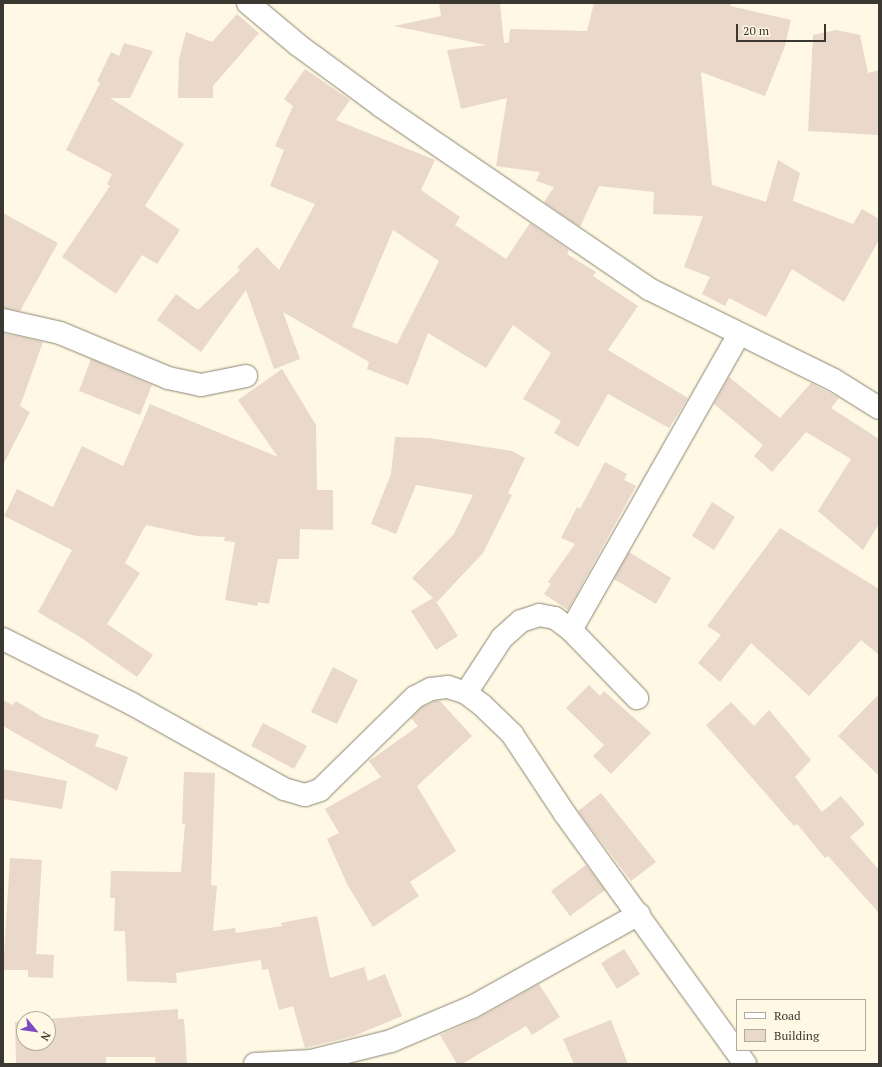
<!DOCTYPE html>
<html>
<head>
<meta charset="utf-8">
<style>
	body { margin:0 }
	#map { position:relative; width:882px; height:1067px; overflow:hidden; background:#fff8e4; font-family:"PT Serif",serif }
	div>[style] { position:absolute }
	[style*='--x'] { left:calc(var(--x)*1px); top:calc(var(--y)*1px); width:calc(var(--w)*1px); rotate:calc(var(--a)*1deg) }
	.building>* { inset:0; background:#ead8ca }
	.roads { filter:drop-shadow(0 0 1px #8a8572) drop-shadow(0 0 1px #8a8572) }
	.minor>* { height:22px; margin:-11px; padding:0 11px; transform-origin:11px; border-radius:11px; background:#fff }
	span { translate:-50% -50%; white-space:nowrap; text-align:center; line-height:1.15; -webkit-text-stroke:3px #fff8e4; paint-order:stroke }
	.frame { position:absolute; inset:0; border:4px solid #3a3830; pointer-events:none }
	.legend { position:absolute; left:736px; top:999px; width:130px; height:52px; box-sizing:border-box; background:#fff8e4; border:1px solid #b0ab9c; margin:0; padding:5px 7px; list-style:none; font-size:12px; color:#3a3830 }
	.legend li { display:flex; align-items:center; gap:8px; height:20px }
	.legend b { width:20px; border:1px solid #b0ab9c }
	.north { position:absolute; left:16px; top:1011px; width:40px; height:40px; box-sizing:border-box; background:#fff8e4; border:1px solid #b0ab9c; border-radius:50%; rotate:119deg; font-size:11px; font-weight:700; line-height:16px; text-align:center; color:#3a3830 }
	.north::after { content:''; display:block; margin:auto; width:14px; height:18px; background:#7c4bc3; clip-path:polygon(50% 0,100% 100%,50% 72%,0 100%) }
	.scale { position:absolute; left:736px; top:24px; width:90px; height:18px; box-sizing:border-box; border:2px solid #3a3830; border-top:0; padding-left:5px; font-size:12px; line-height:14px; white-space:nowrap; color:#3a3830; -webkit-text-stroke:3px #fff8e4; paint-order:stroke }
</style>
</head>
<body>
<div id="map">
	<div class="building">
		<div style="clip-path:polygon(439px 3px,500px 3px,504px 43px,509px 42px,510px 29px,587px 31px,594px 3px,731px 3px,730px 6px,791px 20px,785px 46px,765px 96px,701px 72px,712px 185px,766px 202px,778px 160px,800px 173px,793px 201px,853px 224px,862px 209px,879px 219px,879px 240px,844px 302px,792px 269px,766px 317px,729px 298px,725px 306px,702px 294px,710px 277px,684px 267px,703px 216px,653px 214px,654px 192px,599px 186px,580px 227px,544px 202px,554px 187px,536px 181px,540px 172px,496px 166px,507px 98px,461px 109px,447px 50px,487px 45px,394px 26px,441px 16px)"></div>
		<div style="clip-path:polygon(237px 14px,259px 33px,213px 86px,213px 98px,178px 98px,179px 59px,186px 32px,212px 42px)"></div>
		<div style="clip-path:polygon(836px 30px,860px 35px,868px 73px,879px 70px,879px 135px,808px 131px,813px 35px)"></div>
		<div style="clip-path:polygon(124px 43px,153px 51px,130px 98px,110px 98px,184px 144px,145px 206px,180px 230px,157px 264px,142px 255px,116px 294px,62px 257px,110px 186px,107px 184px,112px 174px,66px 150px,100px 83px,97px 81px,111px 52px,119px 56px)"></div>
		<div style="clip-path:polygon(evenodd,305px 69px,350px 100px,336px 120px,435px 160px,421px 190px,460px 217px,455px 225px,506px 259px,530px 223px,569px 250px,567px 254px,596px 272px,593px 276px,638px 306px,608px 350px,688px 398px,669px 428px,608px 394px,578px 447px,554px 433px,561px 421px,523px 399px,551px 353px,513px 325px,486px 368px,428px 333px,408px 385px,367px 369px,369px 362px,283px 312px,300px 359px,274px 369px,246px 290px,201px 352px,157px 320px,176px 294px,198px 310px,240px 270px,237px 267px,257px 247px,279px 270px,315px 204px,270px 186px,284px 150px,275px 146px,293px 106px,284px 99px,305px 69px,393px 230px,439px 261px,397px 344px,352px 327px,393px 230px)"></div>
		<div style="clip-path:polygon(3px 213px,58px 243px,20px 311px,3px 308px)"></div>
		<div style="clip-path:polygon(3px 333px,43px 342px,20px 406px,30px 412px,3px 465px)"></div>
		<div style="clip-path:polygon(91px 359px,152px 385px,140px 415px,79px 391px)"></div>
		<div style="clip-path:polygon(282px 369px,316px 425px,317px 490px,333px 490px,333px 530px,300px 529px,299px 559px,278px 559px,269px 604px,258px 602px,257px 606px,225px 600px,235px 542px,224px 541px,225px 537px,197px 536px,146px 525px,125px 563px,140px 573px,107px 624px,153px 655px,137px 677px,80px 637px,38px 612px,72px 550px,4px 516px,17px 489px,53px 507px,82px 446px,123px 466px,150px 404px,278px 457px,238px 400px)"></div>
		<div style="clip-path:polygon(729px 377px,780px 418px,811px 383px,839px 398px,831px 408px,879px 439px,879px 524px,863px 550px,818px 511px,851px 459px,806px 432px,772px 472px,754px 456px,763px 445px,714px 404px)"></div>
		<div style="clip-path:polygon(395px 437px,429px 438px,512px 451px,525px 458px,508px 493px,512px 495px,483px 553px,437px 602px,435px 600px,458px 636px,436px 650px,411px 611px,433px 598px,412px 578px,454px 534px,473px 495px,416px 485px,396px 534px,371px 524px,391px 474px)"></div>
		<div style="clip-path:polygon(605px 462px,627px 474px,624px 480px,636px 486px,568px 610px,544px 594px,551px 584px,548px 582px,575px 544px,561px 538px,577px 507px,580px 509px)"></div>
		<div style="clip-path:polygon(712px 502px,735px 517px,714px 550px,692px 536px)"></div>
		<div style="clip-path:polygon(780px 528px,879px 589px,879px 655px,861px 640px,809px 696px,751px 643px,720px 682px,698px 663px,721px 635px,707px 626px)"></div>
		<div style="clip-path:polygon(629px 552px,671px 578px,656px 604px,614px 579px)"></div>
		<div style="clip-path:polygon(333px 667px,358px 680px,337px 724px,311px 712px)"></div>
		<div style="clip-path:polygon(589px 685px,600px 696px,604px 691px,651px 733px,611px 774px,593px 756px,604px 745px,566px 708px)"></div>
		<div style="clip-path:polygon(879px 694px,879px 776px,838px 736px)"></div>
		<div style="clip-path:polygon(3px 700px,13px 705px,16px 701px,44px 718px,99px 735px,95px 746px,128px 757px,117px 791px,3px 726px)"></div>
		<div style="clip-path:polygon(435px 701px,440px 701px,472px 736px,417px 786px,456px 851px,410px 882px,419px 896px,373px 927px,347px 884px,327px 839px,339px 833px,325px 809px,381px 777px,369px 761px,418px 726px,411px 718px,422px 707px)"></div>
		<div style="clip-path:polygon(731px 702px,754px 726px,769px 710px,811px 760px,795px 777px,822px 812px,841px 796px,865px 824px,850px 837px,879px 870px,879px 913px,828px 856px,825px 858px,797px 824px,794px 826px,706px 725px)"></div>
		<div style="clip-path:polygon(263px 723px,307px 746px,294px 769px,251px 746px)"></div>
		<div style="clip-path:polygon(3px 769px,67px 781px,62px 809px,3px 799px)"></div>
		<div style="clip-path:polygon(184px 772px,215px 773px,211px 885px,217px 886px,213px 931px,235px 928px,236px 933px,282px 926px,281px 923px,317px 916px,330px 978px,364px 967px,368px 981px,385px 974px,402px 1016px,354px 1036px,305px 1048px,293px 1006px,279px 1010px,268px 969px,262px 970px,261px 960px,176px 973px,177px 983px,127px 981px,125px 931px,114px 931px,115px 898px,110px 898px,111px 871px,181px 872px,185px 824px,182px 824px)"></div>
		<div style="clip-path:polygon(601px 793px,656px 862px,631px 881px,578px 811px)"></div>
		<div style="clip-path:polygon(10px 858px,42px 860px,36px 954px,54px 955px,53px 978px,28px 977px,28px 970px,3px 970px)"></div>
		<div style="clip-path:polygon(586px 865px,605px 890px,570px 916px,551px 891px)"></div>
		<div style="clip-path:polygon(624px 949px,640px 974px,617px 989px,601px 963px)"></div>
		<div style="clip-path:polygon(539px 984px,560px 1017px,532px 1035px,526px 1026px,462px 1064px,457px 1064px,440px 1035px,478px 1018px)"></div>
		<div style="clip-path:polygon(178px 1009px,178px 1019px,184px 1019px,187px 1064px,156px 1064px,155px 1057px,106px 1057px,106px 1064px,16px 1064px,15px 1022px,24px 1021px,24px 1043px,48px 1043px,47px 1019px)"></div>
		<div style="clip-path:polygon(611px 1020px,628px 1064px,574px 1064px,563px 1039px)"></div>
	</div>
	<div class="roads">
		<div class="minor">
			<div style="--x:248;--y:3;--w:65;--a:40"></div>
			<div style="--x:298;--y:45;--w:103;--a:36.3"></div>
			<div style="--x:381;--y:106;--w:325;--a:34.3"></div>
			<div style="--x:649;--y:289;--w:206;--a:26.2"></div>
			<div style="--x:834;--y:380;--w:53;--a:31.9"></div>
			<div style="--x:3;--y:320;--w:58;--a:12.8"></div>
			<div style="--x:60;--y:333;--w:117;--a:22.6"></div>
			<div style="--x:168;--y:378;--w:34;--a:12"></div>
			<div style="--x:201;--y:385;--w:46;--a:-11.3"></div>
			<div style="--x:571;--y:630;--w:340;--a:-60.4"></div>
			<div style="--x:3;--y:639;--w:144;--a:26.7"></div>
			<div style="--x:132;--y:704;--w:174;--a:29.2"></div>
			<div style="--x:284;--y:789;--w:22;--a:16"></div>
			<div style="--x:305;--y:795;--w:16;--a:-18"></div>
			<div style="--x:320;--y:790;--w:133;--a:-44.4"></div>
			<div style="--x:415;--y:697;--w:18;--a:-27"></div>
			<div style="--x:431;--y:689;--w:17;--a:-7"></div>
			<div style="--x:448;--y:687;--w:19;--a:18"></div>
			<div style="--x:466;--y:693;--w:20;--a:37"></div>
			<div style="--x:482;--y:705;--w:42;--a:44"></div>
			<div style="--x:512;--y:734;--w:96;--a:56.5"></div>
			<div style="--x:565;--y:814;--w:308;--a:54.2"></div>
			<div style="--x:466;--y:693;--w:66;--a:-56.8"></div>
			<div style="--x:502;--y:638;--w:25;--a:-42"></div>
			<div style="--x:521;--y:621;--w:19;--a:-18"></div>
			<div style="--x:539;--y:615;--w:16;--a:11"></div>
			<div style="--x:555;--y:618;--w:20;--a:37"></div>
			<div style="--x:571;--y:630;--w:95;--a:45.9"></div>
			<div style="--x:255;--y:1064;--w:56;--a:-3.1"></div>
			<div style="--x:311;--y:1061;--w:82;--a:-14"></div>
			<div style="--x:391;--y:1041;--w:88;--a:-22.8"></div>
			<div style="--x:472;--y:1007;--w:191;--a:-29.1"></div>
		</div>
	</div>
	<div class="frame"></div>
	<ul class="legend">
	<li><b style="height:5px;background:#fff"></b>Road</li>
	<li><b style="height:11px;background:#ead8ca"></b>Building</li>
	</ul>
	<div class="north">N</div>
	<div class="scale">20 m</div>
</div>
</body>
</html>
